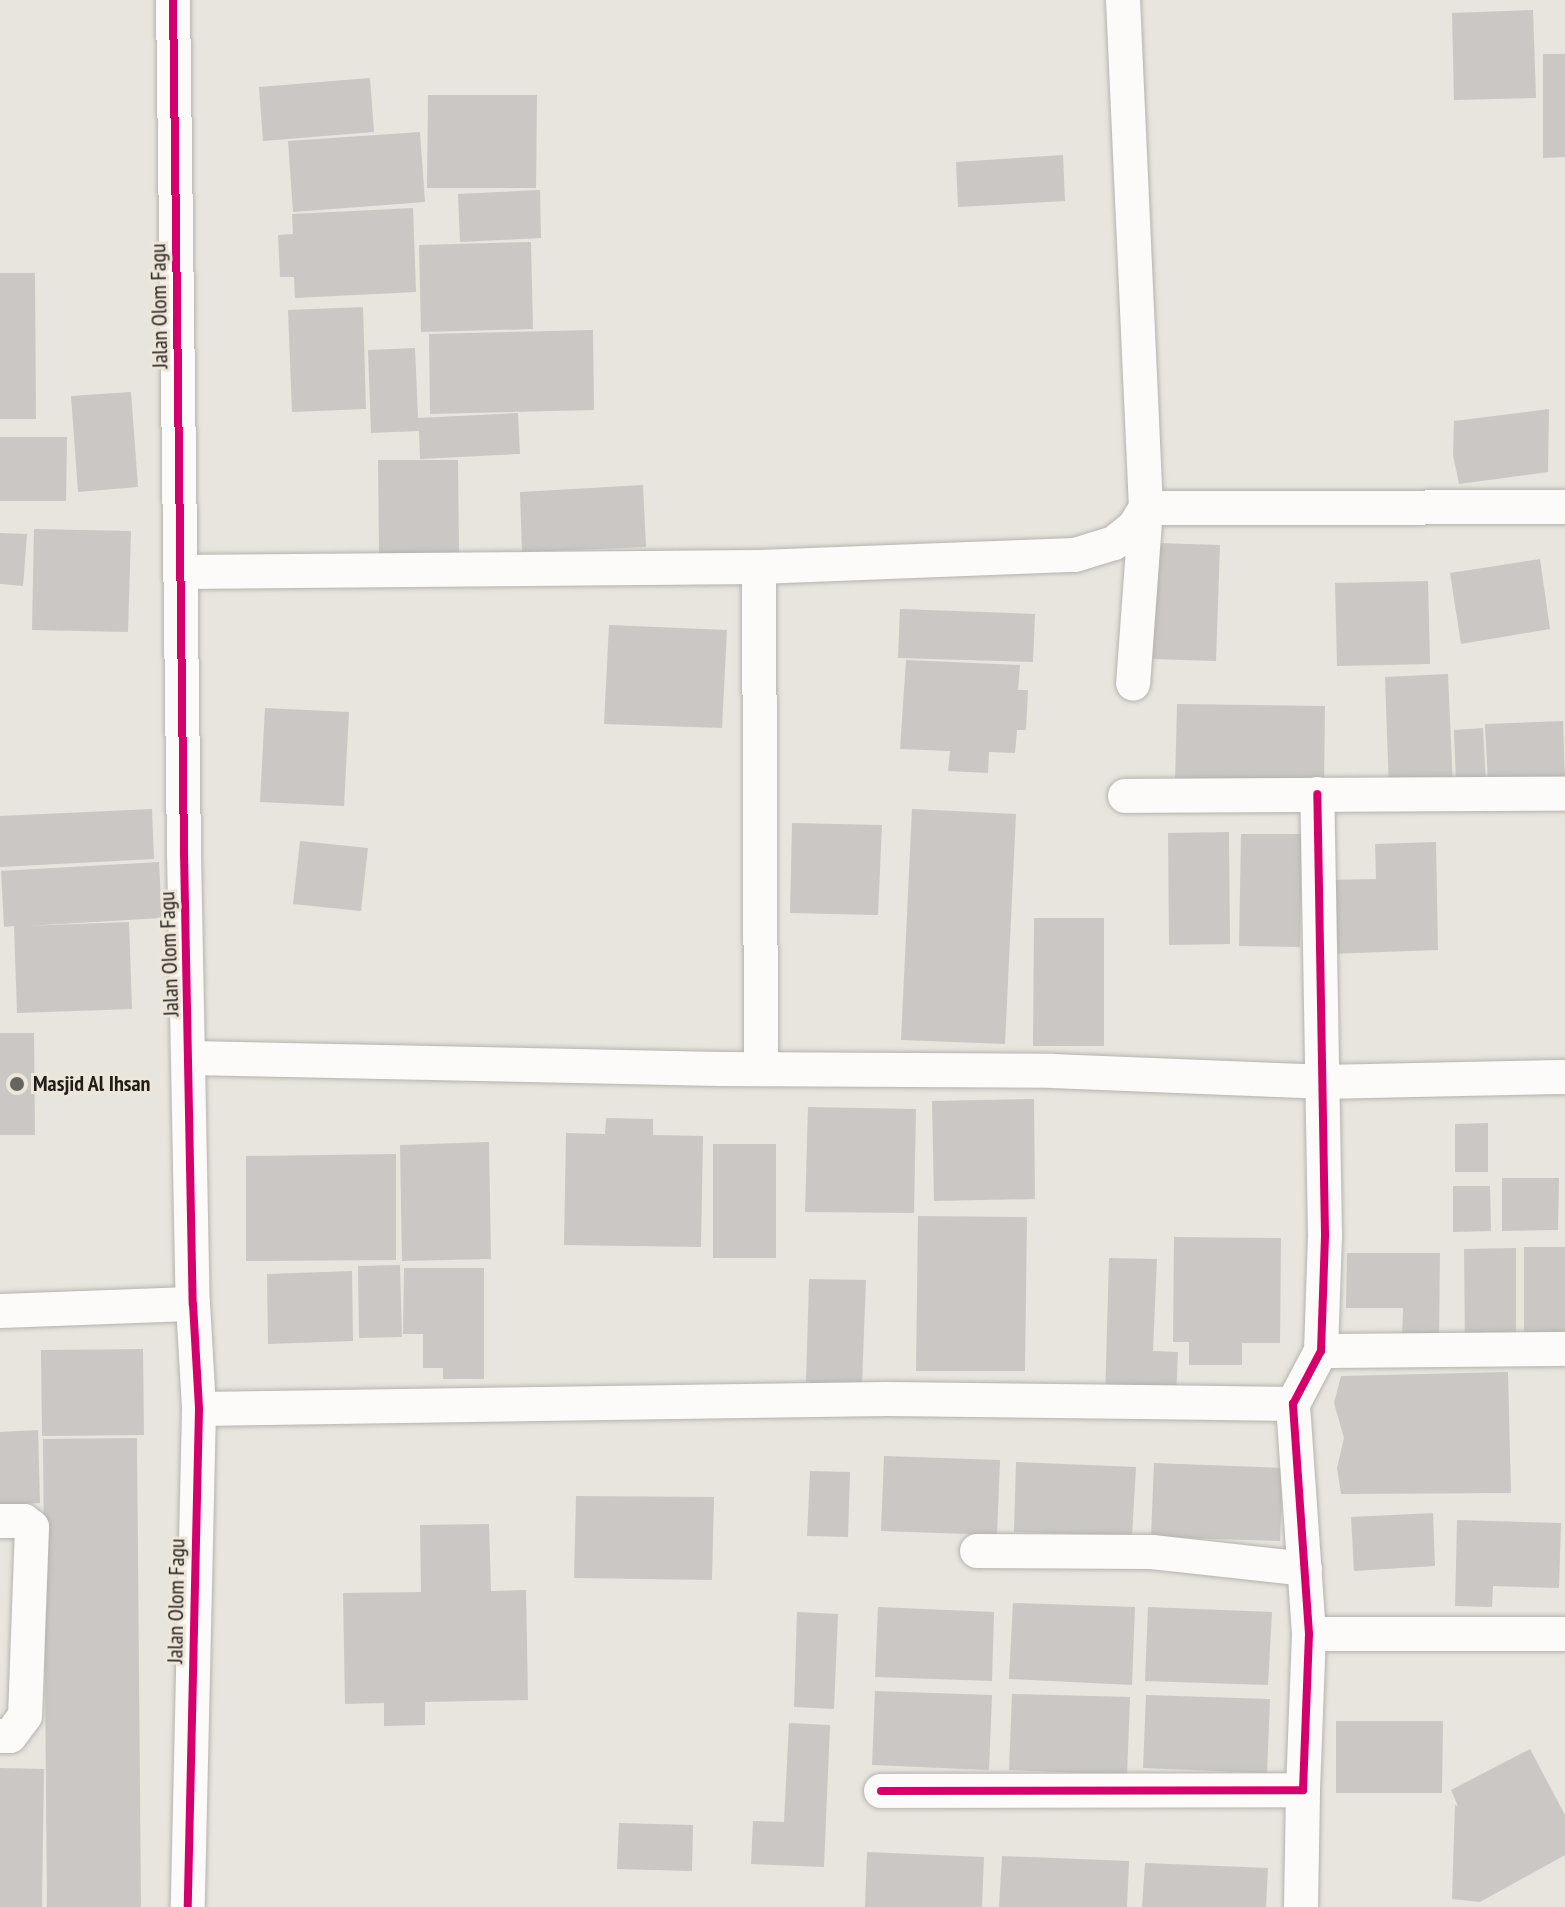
<!DOCTYPE html>
<html>
<head>
<meta charset="utf-8">
<style>
	body { margin:0 }
	#map { position:relative; width:1565px; height:1907px; overflow:hidden; background:#e8e5de; font-family:"PT Sans Narrow",sans-serif }
	div>[style] { position:absolute }
	[style*='--x'] { left:calc(var(--x)*1px); top:calc(var(--y)*1px); width:calc(var(--w)*1px); rotate:calc(var(--a)*1deg) }
	.building>* { inset:0; background:#cac7c5 }
	.roads { filter:drop-shadow(0 0 2px #b5b3ae) drop-shadow(0 0 2px #b5b3ae) }
	.minor>* { height:34px; margin:-17px; padding:0 17px; transform-origin:17px; border-radius:17px; background:#fcfbfa }
	.cycleway>* { height:8px; margin:-4px; padding:0 4px; transform-origin:4px; border-radius:4px; background:#d6006c }
	.dots>* { width:22px; height:22px; translate:-50% -50%; box-sizing:border-box; border:4px solid #ede6d9; border-radius:50% }
	span { translate:-50% -50%; white-space:nowrap; text-align:center; line-height:1.15; -webkit-text-stroke:6px #ede6d9; paint-order:stroke }
	.street-label { font-size:22px; color:#211e1a }
	.poi-label { font-size:22px; color:#211e1a; font-weight:700 }
	.left { translate:0 -50%; text-align:left }
</style>
</head>
<body>
<div id="map">
	<div class="building">
		<div style="clip-path:polygon(1533px 10px,1536px 98px,1454px 100px,1452px 13px)"></div>
		<div style="clip-path:polygon(1543px 54px,1565px 54px,1565px 157px,1543px 158px)"></div>
		<div style="clip-path:polygon(370px 78px,374px 132px,263px 141px,259px 87px)"></div>
		<div style="clip-path:polygon(428px 95px,537px 95px,536px 188px,427px 188px)"></div>
		<div style="clip-path:polygon(420px 132px,425px 202px,293px 212px,288px 141px)"></div>
		<div style="clip-path:polygon(1063px 155px,1065px 201px,958px 207px,956px 162px)"></div>
		<div style="clip-path:polygon(540px 190px,541px 238px,460px 242px,458px 194px)"></div>
		<div style="clip-path:polygon(413px 208px,416px 292px,295px 298px,294px 277px,280px 277px,278px 235px,293px 234px,292px 214px)"></div>
		<div style="clip-path:polygon(531px 242px,533px 329px,421px 332px,419px 245px)"></div>
		<div style="clip-path:polygon(0 273px,35px 273px,36px 419px,0 419px)"></div>
		<div style="clip-path:polygon(363px 307px,366px 409px,292px 412px,288px 310px)"></div>
		<div style="clip-path:polygon(593px 330px,594px 410px,430px 414px,429px 334px)"></div>
		<div style="clip-path:polygon(415px 348px,418px 418px,518px 413px,520px 454px,420px 459px,419px 431px,371px 433px,368px 350px)"></div>
		<div style="clip-path:polygon(131px 392px,138px 487px,78px 492px,71px 396px)"></div>
		<div style="clip-path:polygon(1549px 409px,1548px 472px,1459px 484px,1453px 455px,1454px 421px)"></div>
		<div style="clip-path:polygon(0 437px,67px 437px,66px 501px,0 501px)"></div>
		<div style="clip-path:polygon(378px 460px,458px 460px,459px 553px,379px 554px)"></div>
		<div style="clip-path:polygon(643px 485px,646px 547px,522px 552px,520px 492px)"></div>
		<div style="clip-path:polygon(34px 529px,131px 531px,128px 632px,32px 630px)"></div>
		<div style="clip-path:polygon(0 533px,27px 534px,23px 586px,0 584px)"></div>
		<div style="clip-path:polygon(1157px 543px,1220px 545px,1216px 661px,1153px 659px)"></div>
		<div style="clip-path:polygon(1540px 559px,1550px 629px,1461px 644px,1450px 573px)"></div>
		<div style="clip-path:polygon(1428px 581px,1430px 664px,1337px 666px,1335px 583px)"></div>
		<div style="clip-path:polygon(900px 609px,1035px 614px,1033px 662px,898px 658px)"></div>
		<div style="clip-path:polygon(609px 625px,727px 630px,722px 728px,604px 724px)"></div>
		<div style="clip-path:polygon(906px 660px,1020px 665px,1018px 690px,1028px 690px,1026px 730px,1017px 730px,1015px 753px,989px 752px,988px 773px,948px 771px,950px 751px,900px 749px)"></div>
		<div style="clip-path:polygon(1448px 674px,1453px 786px,1389px 789px,1385px 677px)"></div>
		<div style="clip-path:polygon(1177px 704px,1325px 706px,1324px 786px,1175px 784px)"></div>
		<div style="clip-path:polygon(265px 708px,349px 712px,344px 806px,260px 802px)"></div>
		<div style="clip-path:polygon(1563px 721px,1565px 779px,1488px 783px,1485px 724px)"></div>
		<div style="clip-path:polygon(1483px 728px,1486px 784px,1456px 786px,1454px 730px)"></div>
		<div style="clip-path:polygon(152px 809px,154px 859px,0 867px,0 816px)"></div>
		<div style="clip-path:polygon(912px 809px,1016px 814px,1005px 1044px,901px 1040px)"></div>
		<div style="clip-path:polygon(792px 823px,882px 825px,878px 915px,790px 913px)"></div>
		<div style="clip-path:polygon(1229px 832px,1230px 944px,1169px 945px,1168px 833px)"></div>
		<div style="clip-path:polygon(1241px 834px,1302px 834px,1300px 947px,1239px 946px)"></div>
		<div style="clip-path:polygon(300px 841px,368px 848px,361px 911px,293px 904px)"></div>
		<div style="clip-path:polygon(1436px 842px,1438px 950px,1328px 954px,1326px 880px,1376px 879px,1375px 844px)"></div>
		<div style="clip-path:polygon(159px 862px,162px 918px,26px 926px,129px 922px,132px 1009px,17px 1013px,14px 926px,4px 927px,1px 871px)"></div>
		<div style="clip-path:polygon(1034px 918px,1104px 918px,1104px 1046px,1033px 1046px)"></div>
		<div style="clip-path:polygon(0 1033px,34px 1033px,35px 1135px,0 1135px)"></div>
		<div style="clip-path:polygon(1034px 1099px,1035px 1199px,934px 1201px,932px 1101px)"></div>
		<div style="clip-path:polygon(808px 1107px,916px 1109px,914px 1213px,805px 1212px)"></div>
		<div style="clip-path:polygon(606px 1118px,653px 1119px,653px 1135px,703px 1136px,701px 1247px,564px 1245px,566px 1133px,605px 1134px)"></div>
		<div style="clip-path:polygon(1488px 1123px,1488px 1172px,1455px 1172px,1455px 1124px)"></div>
		<div style="clip-path:polygon(489px 1142px,491px 1259px,402px 1261px,400px 1145px)"></div>
		<div style="clip-path:polygon(713px 1144px,776px 1144px,776px 1258px,713px 1258px)"></div>
		<div style="clip-path:polygon(396px 1154px,396px 1260px,246px 1261px,246px 1156px)"></div>
		<div style="clip-path:polygon(1502px 1178px,1559px 1178px,1558px 1230px,1502px 1231px)"></div>
		<div style="clip-path:polygon(1453px 1186px,1490px 1186px,1491px 1231px,1453px 1232px)"></div>
		<div style="clip-path:polygon(918px 1216px,1027px 1217px,1025px 1371px,916px 1371px)"></div>
		<div style="clip-path:polygon(1174px 1237px,1281px 1238px,1280px 1343px,1242px 1343px,1242px 1365px,1189px 1365px,1189px 1342px,1173px 1342px)"></div>
		<div style="clip-path:polygon(1524px 1247px,1565px 1247px,1565px 1347px,1524px 1348px)"></div>
		<div style="clip-path:polygon(1516px 1248px,1516px 1344px,1465px 1345px,1464px 1249px)"></div>
		<div style="clip-path:polygon(1347px 1253px,1440px 1253px,1439px 1338px,1402px 1338px,1403px 1308px,1346px 1308px)"></div>
		<div style="clip-path:polygon(1109px 1258px,1157px 1259px,1153px 1351px,1178px 1352px,1176px 1401px,1105px 1400px)"></div>
		<div style="clip-path:polygon(400px 1265px,402px 1337px,359px 1338px,358px 1266px)"></div>
		<div style="clip-path:polygon(404px 1268px,484px 1268px,484px 1379px,443px 1379px,443px 1368px,423px 1368px,423px 1334px,403px 1334px)"></div>
		<div style="clip-path:polygon(352px 1271px,353px 1341px,268px 1344px,267px 1274px)"></div>
		<div style="clip-path:polygon(809px 1279px,866px 1280px,862px 1384px,810px 1393px,810px 1382px,806px 1382px)"></div>
		<div style="clip-path:polygon(143px 1349px,144px 1435px,42px 1436px,41px 1350px)"></div>
		<div style="clip-path:polygon(1508px 1372px,1511px 1493px,1341px 1494px,1337px 1468px,1344px 1438px,1334px 1403px,1341px 1376px)"></div>
		<div style="clip-path:polygon(38px 1430px,40px 1503px,0 1505px,0 1432px)"></div>
		<div style="clip-path:polygon(137px 1438px,141px 1907px,47px 1907px,43px 1439px)"></div>
		<div style="clip-path:polygon(884px 1456px,1000px 1460px,997px 1535px,881px 1531px)"></div>
		<div style="clip-path:polygon(1016px 1462px,1136px 1467px,1132px 1536px,1014px 1532px)"></div>
		<div style="clip-path:polygon(1154px 1463px,1283px 1468px,1280px 1541px,1151px 1537px)"></div>
		<div style="clip-path:polygon(810px 1471px,850px 1472px,848px 1537px,807px 1536px)"></div>
		<div style="clip-path:polygon(576px 1496px,714px 1497px,712px 1580px,574px 1578px)"></div>
		<div style="clip-path:polygon(1433px 1513px,1435px 1566px,1354px 1571px,1351px 1517px)"></div>
		<div style="clip-path:polygon(1457px 1520px,1561px 1523px,1559px 1588px,1493px 1586px,1492px 1607px,1455px 1606px)"></div>
		<div style="clip-path:polygon(489px 1524px,491px 1591px,526px 1590px,528px 1700px,425px 1702px,425px 1725px,384px 1726px,384px 1703px,345px 1704px,343px 1593px,421px 1592px,420px 1525px)"></div>
		<div style="clip-path:polygon(1013px 1603px,1135px 1607px,1132px 1685px,1009px 1679px)"></div>
		<div style="clip-path:polygon(878px 1607px,994px 1612px,992px 1681px,875px 1677px)"></div>
		<div style="clip-path:polygon(1148px 1607px,1272px 1612px,1268px 1685px,1145px 1681px)"></div>
		<div style="clip-path:polygon(797px 1612px,838px 1614px,834px 1709px,794px 1707px)"></div>
		<div style="clip-path:polygon(875px 1691px,992px 1695px,989px 1770px,872px 1765px)"></div>
		<div style="clip-path:polygon(1012px 1694px,1130px 1697px,1127px 1775px,1009px 1770px)"></div>
		<div style="clip-path:polygon(1146px 1695px,1270px 1699px,1267px 1773px,1143px 1768px)"></div>
		<div style="clip-path:polygon(1336px 1721px,1443px 1721px,1442px 1793px,1336px 1793px)"></div>
		<div style="clip-path:polygon(789px 1723px,830px 1725px,824px 1867px,751px 1864px,753px 1821px,784px 1822px)"></div>
		<div style="clip-path:polygon(1530px 1749px,1565px 1815px,1565px 1855px,1480px 1902px,1452px 1899px,1455px 1805px,1458px 1806px,1451px 1790px)"></div>
		<div style="clip-path:polygon(0 1768px,44px 1769px,42px 1907px,0 1907px)"></div>
		<div style="clip-path:polygon(619px 1823px,693px 1825px,692px 1871px,617px 1869px)"></div>
		<div style="clip-path:polygon(867px 1852px,984px 1857px,982px 1907px,865px 1907px)"></div>
		<div style="clip-path:polygon(1002px 1856px,1129px 1861px,1127px 1907px,999px 1907px)"></div>
		<div style="clip-path:polygon(1145px 1863px,1268px 1868px,1266px 1907px,1142px 1907px)"></div>
	</div>
	<div class="roads">
		<div class="minor">
			<div style="--x:173;--y:0;--w:853;--a:89.26"></div>
			<div style="--x:184;--y:853;--w:451;--a:88.9"></div>
			<div style="--x:193;--y:1304;--w:105;--a:86.7"></div>
			<div style="--x:199;--y:1409;--w:498;--a:91.3"></div>
			<div style="--x:1123;--y:0;--w:509;--a:87.41"></div>
			<div style="--x:1146;--y:508;--w:176;--a:94.2"></div>
			<div style="--x:759;--y:567;--w:502;--a:89.77"></div>
			<div style="--x:180;--y:572;--w:579;--a:-0.49"></div>
			<div style="--x:759;--y:567;--w:316;--a:-2.2"></div>
			<div style="--x:1075;--y:555;--w:41;--a:-17.1"></div>
			<div style="--x:1114;--y:543;--w:26;--a:-39"></div>
			<div style="--x:1134;--y:527;--w:22;--a:-58"></div>
			<div style="--x:1146;--y:508;--w:419;--a:-0.1"></div>
			<div style="--x:1125;--y:796;--w:440;--a:-0.3"></div>
			<div style="--x:190;--y:1058;--w:531;--a:1.19"></div>
			<div style="--x:721;--y:1069;--w:331;--a:0.3"></div>
			<div style="--x:1052;--y:1071;--w:269;--a:2.3"></div>
			<div style="--x:1321;--y:1082;--w:244;--a:-1.2"></div>
			<div style="--x:0;--y:1311;--w:193;--a:-2.1"></div>
			<div style="--x:1321;--y:1351;--w:244;--a:-0.5"></div>
			<div style="--x:199;--y:1409;--w:688;--a:-0.83"></div>
			<div style="--x:887;--y:1399;--w:406;--a:0.7"></div>
			<div style="--x:0;--y:1521;--w:24;--a:0"></div>
			<div style="--x:24;--y:1521;--w:10;--a:37"></div>
			<div style="--x:32;--y:1527;--w:189;--a:92.1"></div>
			<div style="--x:25;--y:1716;--w:25;--a:127"></div>
			<div style="--x:10;--y:1736;--w:10;--a:180"></div>
			<div style="--x:977;--y:1551;--w:175;--a:0.3"></div>
			<div style="--x:1152;--y:1552;--w:154;--a:6.3"></div>
			<div style="--x:1309;--y:1634;--w:256;--a:0"></div>
			<div style="--x:881;--y:1791;--w:422;--a:-0.1"></div>
			<div style="--x:1303;--y:1790;--w:156;--a:-87.8"></div>
			<div style="--x:1309;--y:1634;--w:231;--a:-94"></div>
			<div style="--x:1293;--y:1404;--w:60;--a:-62.2"></div>
			<div style="--x:1321;--y:1351;--w:117;--a:-88"></div>
			<div style="--x:1325;--y:1234;--w:440;--a:-91"></div>
			<div style="--x:1301;--y:1907;--w:117;--a:-89"></div>
		</div>
	</div>
	<div class="cycleway">
		<div style="--x:173;--y:0;--w:853;--a:89.26"></div>
		<div style="--x:184;--y:853;--w:451;--a:88.9"></div>
		<div style="--x:193;--y:1304;--w:105;--a:86.7"></div>
		<div style="--x:199;--y:1409;--w:498;--a:91.3"></div>
		<div style="--x:881;--y:1791;--w:422;--a:-0.1"></div>
		<div style="--x:1303;--y:1790;--w:156;--a:-87.8"></div>
		<div style="--x:1309;--y:1634;--w:231;--a:-94"></div>
		<div style="--x:1293;--y:1404;--w:60;--a:-62.2"></div>
		<div style="--x:1321;--y:1351;--w:117;--a:-88"></div>
		<div style="--x:1325;--y:1234;--w:440;--a:-91"></div>
	</div>
	<div class="dots">
		<div style="left:17px;top:1084px;background:#67645f"></div>
	</div>
	<div class="street-label">
		<span style="left:159px;top:306px;rotate:-91deg">Jalan Olom Fagu</span>
		<span style="left:169px;top:954px;rotate:-92deg">Jalan Olom Fagu</span>
		<span style="left:176px;top:1601px;rotate:-89deg">Jalan Olom Fagu</span>
	</div>
	<div class="poi-label">
		<span class="left" style="left:33px;top:1084px">Masjid Al Ihsan</span>
	</div>
</div>
</body>
</html>
